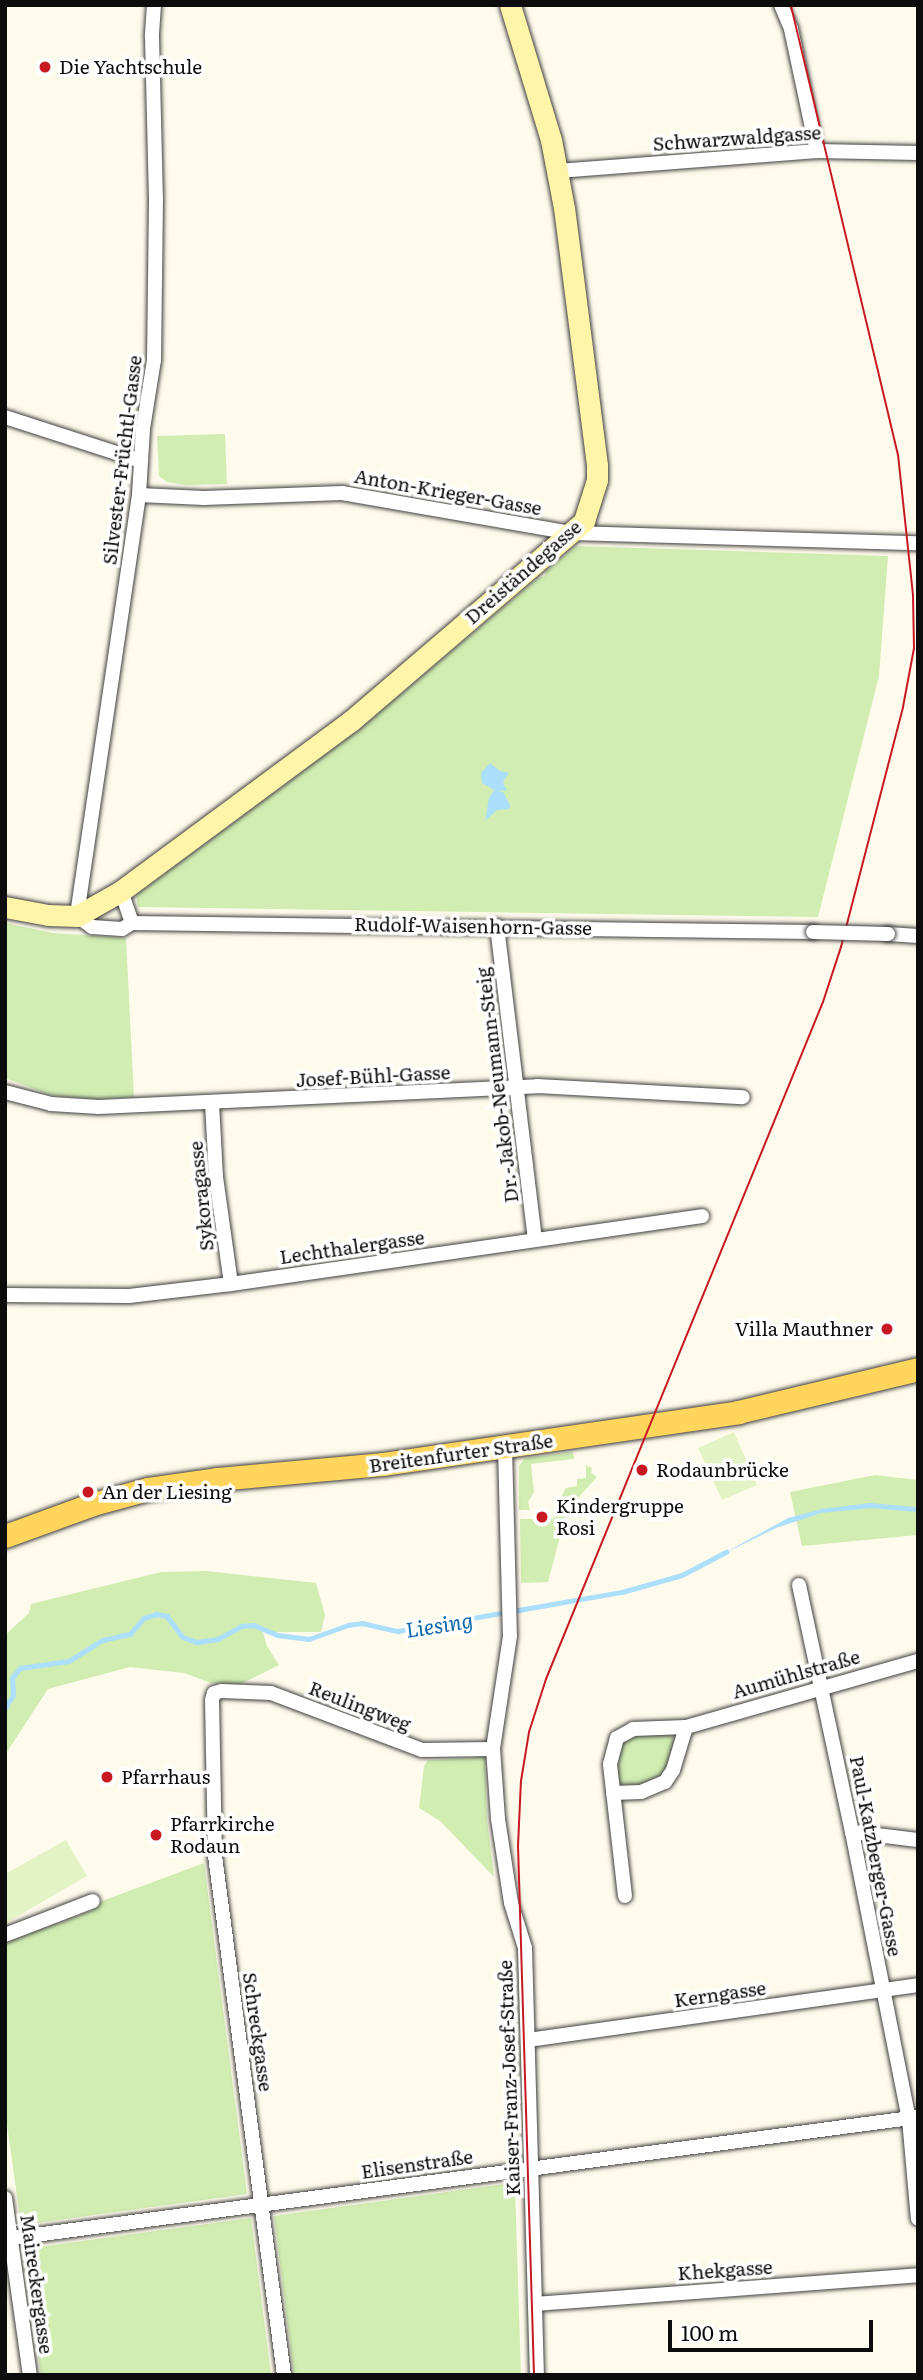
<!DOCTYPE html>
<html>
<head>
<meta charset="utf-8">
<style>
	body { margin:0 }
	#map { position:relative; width:923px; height:2380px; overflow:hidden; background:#fffbec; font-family:Literata,serif }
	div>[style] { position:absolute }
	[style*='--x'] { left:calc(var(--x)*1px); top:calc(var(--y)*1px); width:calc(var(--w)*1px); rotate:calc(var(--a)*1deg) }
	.green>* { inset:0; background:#d1edb2 }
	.pitch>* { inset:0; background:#e4f3c5 }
	.water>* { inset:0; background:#abdffb }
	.stream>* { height:4.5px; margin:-2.25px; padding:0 2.25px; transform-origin:2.25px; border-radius:2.25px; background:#abdffb }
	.roads { filter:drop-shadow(0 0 2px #3f3f3f) drop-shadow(0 0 2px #3f3f3f) }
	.street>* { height:14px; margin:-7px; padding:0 7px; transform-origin:7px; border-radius:7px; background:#fff }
	.secondary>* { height:21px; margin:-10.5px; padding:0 10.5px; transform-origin:10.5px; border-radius:10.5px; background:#fff4a7 }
	.primary>* { height:23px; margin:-11.5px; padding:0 11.5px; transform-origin:11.5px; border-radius:11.5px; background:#ffd55c }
	.tram>* { height:2px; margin:-1px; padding:0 1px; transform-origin:1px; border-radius:1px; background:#c81923 }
	.bridges { filter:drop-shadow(0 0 2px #3f3f3f) drop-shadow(0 0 2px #3f3f3f) }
	.street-bridge>* { height:14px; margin:-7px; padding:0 7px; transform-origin:7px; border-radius:7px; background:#fff }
	.dots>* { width:19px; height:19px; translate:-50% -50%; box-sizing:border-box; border:4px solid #fff; border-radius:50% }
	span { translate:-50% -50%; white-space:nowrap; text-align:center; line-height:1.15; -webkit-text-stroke:7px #fff; paint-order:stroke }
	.poi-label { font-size:19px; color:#0c0c0c }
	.left { translate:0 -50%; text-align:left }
	.right { translate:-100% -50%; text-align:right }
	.street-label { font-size:19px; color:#0c0c0c }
	.water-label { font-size:21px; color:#0b66a9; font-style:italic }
	.frame { position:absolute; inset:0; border:7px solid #0c0c0c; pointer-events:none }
	.scale { position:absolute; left:668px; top:2320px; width:205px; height:32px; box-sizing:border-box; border:4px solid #0c0c0c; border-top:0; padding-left:9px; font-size:21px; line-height:24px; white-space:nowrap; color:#0c0c0c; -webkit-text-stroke:5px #fff; paint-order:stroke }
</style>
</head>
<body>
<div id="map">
	<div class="green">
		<div style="clip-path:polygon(225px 434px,227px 484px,186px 485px,167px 482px,159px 476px,157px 436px)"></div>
		<div style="clip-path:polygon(576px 546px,888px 556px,879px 676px,818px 917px,138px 907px,136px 895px,359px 730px,538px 578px,545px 576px,545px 572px)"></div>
		<div style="clip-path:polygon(5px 923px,53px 933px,126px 938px,134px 1097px,91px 1099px,51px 1095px,5px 1078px)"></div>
		<div style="clip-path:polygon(573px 1452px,574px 1459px,531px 1464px,534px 1492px,528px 1502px,530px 1510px,519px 1510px,519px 1466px,525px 1458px)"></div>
		<div style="clip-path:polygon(586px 1465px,592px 1468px,591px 1473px,597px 1477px,567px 1510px,548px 1582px,521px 1583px,520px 1519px,553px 1519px,557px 1504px,566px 1488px,577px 1486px,577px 1479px,586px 1478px)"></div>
		<div style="clip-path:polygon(875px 1475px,918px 1480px,918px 1535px,802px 1546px,790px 1492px)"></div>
		<div style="clip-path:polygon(207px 1571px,316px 1583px,325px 1615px,321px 1632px,263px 1632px,267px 1646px,279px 1665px,241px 1684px,211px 1683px,184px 1673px,130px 1667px,48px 1689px,5px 1755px,5px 1635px,29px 1613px,31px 1604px,161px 1572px)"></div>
		<div style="clip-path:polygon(638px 1734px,671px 1735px,675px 1742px,665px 1772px,658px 1779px,650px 1784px,623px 1786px,617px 1780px,617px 1751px,627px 1737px)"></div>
		<div style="clip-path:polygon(481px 1753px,485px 1758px,487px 1820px,494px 1877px,440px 1821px,419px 1808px,424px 1766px,428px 1760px,474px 1758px)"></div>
		<div style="clip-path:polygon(204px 1863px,247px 2194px,21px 2225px,5px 2110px,5px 1943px,94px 1910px,94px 1904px)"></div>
		<div style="clip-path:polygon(512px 2183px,515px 2186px,521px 2375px,294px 2375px,274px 2216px)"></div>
		<div style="clip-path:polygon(251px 2218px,271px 2375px,41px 2375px,24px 2249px)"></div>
	</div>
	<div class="pitch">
		<div style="clip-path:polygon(734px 1432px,757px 1485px,722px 1500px,698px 1448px)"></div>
		<div style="clip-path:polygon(66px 1840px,87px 1876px,6px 1923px,5px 1874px)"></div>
	</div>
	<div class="water">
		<div style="clip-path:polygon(490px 763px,500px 771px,509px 773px,503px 782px,507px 791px,497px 790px,504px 793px,510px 805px,509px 809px,497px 810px,485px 821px,489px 798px,494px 790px,482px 783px,481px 773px)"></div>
		<div style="clip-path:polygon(870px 1503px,915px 1507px,918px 1512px,871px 1508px,821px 1513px,776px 1528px,721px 1555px,788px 1518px,822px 1509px)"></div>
	</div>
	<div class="stream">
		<div style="--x:5;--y:1708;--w:15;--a:-58"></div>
		<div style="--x:13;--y:1695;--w:17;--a:-93"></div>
		<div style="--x:12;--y:1678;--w:13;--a:-51"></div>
		<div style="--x:20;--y:1668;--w:49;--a:-8.1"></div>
		<div style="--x:69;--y:1661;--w:40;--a:-32"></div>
		<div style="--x:103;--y:1640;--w:28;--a:-13"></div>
		<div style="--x:130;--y:1634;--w:21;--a:-49"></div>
		<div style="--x:144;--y:1618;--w:13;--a:-18"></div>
		<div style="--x:156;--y:1614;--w:11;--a:10"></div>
		<div style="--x:167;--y:1616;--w:26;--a:53"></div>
		<div style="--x:183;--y:1637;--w:15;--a:20"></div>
		<div style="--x:197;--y:1642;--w:21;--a:-8"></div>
		<div style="--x:218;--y:1639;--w:26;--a:-29"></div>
		<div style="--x:241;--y:1626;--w:13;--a:-4"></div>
		<div style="--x:254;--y:1625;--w:25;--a:23"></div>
		<div style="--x:277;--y:1635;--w:32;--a:7"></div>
		<div style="--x:309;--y:1639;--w:41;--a:-19.7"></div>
		<div style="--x:348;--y:1625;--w:14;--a:-8"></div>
		<div style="--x:362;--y:1623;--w:37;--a:13"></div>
		<div style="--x:398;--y:1631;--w:227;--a:-9.9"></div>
		<div style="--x:622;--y:1592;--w:62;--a:-15.8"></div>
		<div style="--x:682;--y:1575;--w:50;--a:-27.6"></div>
	</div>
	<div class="roads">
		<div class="street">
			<div style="--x:154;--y:5;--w:32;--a:94"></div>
			<div style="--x:152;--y:37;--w:161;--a:88.6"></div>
			<div style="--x:156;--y:198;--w:162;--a:90.7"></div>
			<div style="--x:154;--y:360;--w:70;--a:99.1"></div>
			<div style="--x:143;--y:429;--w:66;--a:93.5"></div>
			<div style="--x:139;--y:495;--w:426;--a:98.4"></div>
			<div style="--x:77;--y:916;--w:19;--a:36"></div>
			<div style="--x:92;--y:927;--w:30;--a:4"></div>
			<div style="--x:122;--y:929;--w:12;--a:-31"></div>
			<div style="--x:132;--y:923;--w:681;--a:0.76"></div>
			<div style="--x:781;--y:5;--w:26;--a:67"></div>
			<div style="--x:791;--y:29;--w:125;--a:78"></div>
			<div style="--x:558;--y:171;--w:260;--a:-4.4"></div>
			<div style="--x:817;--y:151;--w:101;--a:1.1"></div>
			<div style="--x:5;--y:417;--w:143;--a:17.9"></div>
			<div style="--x:139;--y:495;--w:65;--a:2.6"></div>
			<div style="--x:204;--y:498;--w:138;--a:-2.1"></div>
			<div style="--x:342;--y:493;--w:232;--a:9.9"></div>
			<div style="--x:571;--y:533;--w:347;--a:1.7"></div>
			<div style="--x:121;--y:891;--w:34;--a:71"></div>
			<div style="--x:497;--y:926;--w:316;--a:83.1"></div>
			<div style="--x:888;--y:934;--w:30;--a:4"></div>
			<div style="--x:5;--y:1092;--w:48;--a:14.6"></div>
			<div style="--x:51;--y:1104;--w:48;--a:3.6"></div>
			<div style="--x:99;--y:1107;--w:439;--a:-2.7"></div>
			<div style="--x:537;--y:1086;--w:206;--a:3.1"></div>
			<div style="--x:212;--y:1103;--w:74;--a:86.9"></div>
			<div style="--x:216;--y:1177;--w:108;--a:82"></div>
			<div style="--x:5;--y:1295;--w:124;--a:0.5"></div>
			<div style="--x:129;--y:1296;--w:103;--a:-6.7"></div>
			<div style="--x:231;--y:1284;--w:476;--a:-8.2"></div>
			<div style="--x:505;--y:1448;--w:188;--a:88.5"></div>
			<div style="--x:510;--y:1636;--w:114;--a:98.6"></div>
			<div style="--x:493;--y:1749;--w:70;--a:85.9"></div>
			<div style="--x:498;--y:1819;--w:85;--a:81.2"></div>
			<div style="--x:511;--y:1903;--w:47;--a:72.7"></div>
			<div style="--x:525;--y:1948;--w:427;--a:88.4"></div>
			<div style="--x:799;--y:1585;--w:253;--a:77.9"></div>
			<div style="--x:852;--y:1832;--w:293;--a:78.8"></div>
			<div style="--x:909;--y:2119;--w:100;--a:84.9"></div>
			<div style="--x:613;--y:1793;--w:28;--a:-2"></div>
			<div style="--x:641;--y:1792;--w:26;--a:-23"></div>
			<div style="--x:665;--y:1782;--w:14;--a:-56"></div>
			<div style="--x:673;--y:1770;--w:45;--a:-73.2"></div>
			<div style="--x:852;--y:1832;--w:66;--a:6.9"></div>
			<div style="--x:625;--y:1896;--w:133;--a:-96.5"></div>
			<div style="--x:610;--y:1764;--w:27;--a:-75"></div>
			<div style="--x:617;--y:1738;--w:18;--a:-29"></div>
			<div style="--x:633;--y:1729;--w:53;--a:-2.2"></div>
			<div style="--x:686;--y:1727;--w:241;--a:-15.9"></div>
			<div style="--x:5;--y:1935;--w:94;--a:-21.1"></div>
			<div style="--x:528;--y:2040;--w:394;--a:-8"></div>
			<div style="--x:5;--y:2198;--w:179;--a:82"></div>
			<div style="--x:5;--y:2239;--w:921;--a:-7.61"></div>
			<div style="--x:535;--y:2304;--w:384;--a:-4.3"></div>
			<div style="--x:284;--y:2375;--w:524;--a:-97.57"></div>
			<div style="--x:215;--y:1856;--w:156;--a:-91.1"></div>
			<div style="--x:212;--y:1700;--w:7;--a:-74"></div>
			<div style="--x:214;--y:1693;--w:8;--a:-14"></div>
			<div style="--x:222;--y:1691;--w:49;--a:2.3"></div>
			<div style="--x:271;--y:1693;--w:161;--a:20.7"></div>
			<div style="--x:422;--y:1750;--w:71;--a:-0.8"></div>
		</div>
		<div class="secondary">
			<div style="--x:5;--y:907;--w:44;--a:10.5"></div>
			<div style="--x:48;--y:915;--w:29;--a:2"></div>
			<div style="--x:77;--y:916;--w:51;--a:-29.6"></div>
			<div style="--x:121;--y:891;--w:286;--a:-36.5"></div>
			<div style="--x:351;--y:721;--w:307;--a:-40.6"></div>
			<div style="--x:584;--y:521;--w:43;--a:-72.4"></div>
			<div style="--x:597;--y:480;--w:15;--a:-90"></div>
			<div style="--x:597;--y:465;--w:259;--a:-97.3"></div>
			<div style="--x:564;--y:208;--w:69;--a:-100.8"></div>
			<div style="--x:551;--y:140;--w:141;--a:-106.9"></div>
		</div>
		<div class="primary">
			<div style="--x:5;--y:1536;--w:94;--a:-20"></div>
			<div style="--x:93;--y:1504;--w:57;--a:-15.3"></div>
			<div style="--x:148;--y:1489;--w:71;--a:-8.1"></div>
			<div style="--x:218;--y:1479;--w:166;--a:-5.2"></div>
			<div style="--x:383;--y:1464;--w:359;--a:-8.3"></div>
			<div style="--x:738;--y:1412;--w:185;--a:-13.4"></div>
		</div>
	</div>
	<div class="tram">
		<div style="--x:534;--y:2375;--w:529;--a:-91.73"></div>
		<div style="--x:518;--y:1846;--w:65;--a:-87.4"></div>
		<div style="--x:521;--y:1781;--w:50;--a:-80.7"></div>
		<div style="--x:529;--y:1732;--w:56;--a:-72.2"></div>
		<div style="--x:546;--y:1679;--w:731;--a:-67.75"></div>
		<div style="--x:823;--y:1002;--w:58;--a:-71.9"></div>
		<div style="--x:841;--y:947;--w:248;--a:-75.5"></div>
		<div style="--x:903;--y:707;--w:60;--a:-79.4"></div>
		<div style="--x:914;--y:648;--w:53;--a:-91.1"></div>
		<div style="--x:913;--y:595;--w:141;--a:-96.1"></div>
		<div style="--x:898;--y:455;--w:463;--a:-103.4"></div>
	</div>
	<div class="bridges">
		<div class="street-bridge">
			<div style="--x:813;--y:932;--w:75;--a:1.5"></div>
		</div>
	</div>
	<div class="dots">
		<div style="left:45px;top:67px;background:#c81923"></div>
		<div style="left:887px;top:1329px;background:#c81923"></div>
		<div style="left:642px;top:1470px;background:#c81923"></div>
		<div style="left:88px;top:1492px;background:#c81923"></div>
		<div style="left:542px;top:1517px;background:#c81923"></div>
		<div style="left:107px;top:1777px;background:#c81923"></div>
		<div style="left:156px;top:1835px;background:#c81923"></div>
	</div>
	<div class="poi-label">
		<span class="left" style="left:59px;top:67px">Die Yachtschule</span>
		<span class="right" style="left:873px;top:1329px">Villa Mauthner</span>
		<span class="left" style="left:656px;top:1470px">Rodaunbrücke</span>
		<span class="left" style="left:102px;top:1492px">An der Liesing</span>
		<span class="left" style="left:556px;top:1517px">Kindergruppe<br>Rosi</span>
		<span class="left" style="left:121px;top:1777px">Pfarrhaus</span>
		<span class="left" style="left:170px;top:1835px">Pfarrkirche<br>Rodaun</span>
	</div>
	<div class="street-label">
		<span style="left:737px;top:138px;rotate:-4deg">Schwarzwaldgasse</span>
		<span style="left:122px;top:460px;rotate:-83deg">Silvester-Früchtl-Gasse</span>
		<span style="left:448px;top:492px;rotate:10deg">Anton-Krieger-Gasse</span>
		<span style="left:523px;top:572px;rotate:-41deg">Dreiständegasse</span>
		<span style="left:473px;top:926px;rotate:1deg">Rudolf-Waisenhorn-Gasse</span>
		<span style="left:373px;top:1076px;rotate:-3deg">Josef-Bühl-Gasse</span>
		<span style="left:497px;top:1085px;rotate:-97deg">Dr.-Jakob-Neumann-Steig</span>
		<span style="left:201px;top:1196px;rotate:-96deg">Sykoragasse</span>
		<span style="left:352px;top:1247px;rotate:-8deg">Lechthalergasse</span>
		<span style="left:461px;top:1453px;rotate:-8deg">Breitenfurter Straße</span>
		<span style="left:796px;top:1674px;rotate:-16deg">Aumühlstraße</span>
		<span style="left:360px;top:1706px;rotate:21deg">Reulingweg</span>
		<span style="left:876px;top:1856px;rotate:79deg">Paul-Katzberger-Gasse</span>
		<span style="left:720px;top:1994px;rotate:-8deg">Kerngasse</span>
		<span style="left:258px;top:2032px;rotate:82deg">Schreckgasse</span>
		<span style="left:509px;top:2078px;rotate:-92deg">Kaiser-Franz-Josef-Straße</span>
		<span style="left:417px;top:2164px;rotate:-8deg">Elisenstraße</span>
		<span style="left:725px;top:2270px;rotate:-4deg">Khekgasse</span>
		<span style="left:37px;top:2284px;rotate:82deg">Maireckergasse</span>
	</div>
	<div class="water-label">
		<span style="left:439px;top:1624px;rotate:-9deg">Liesing</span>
	</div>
	<div class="frame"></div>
	<div class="scale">100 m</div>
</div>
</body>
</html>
